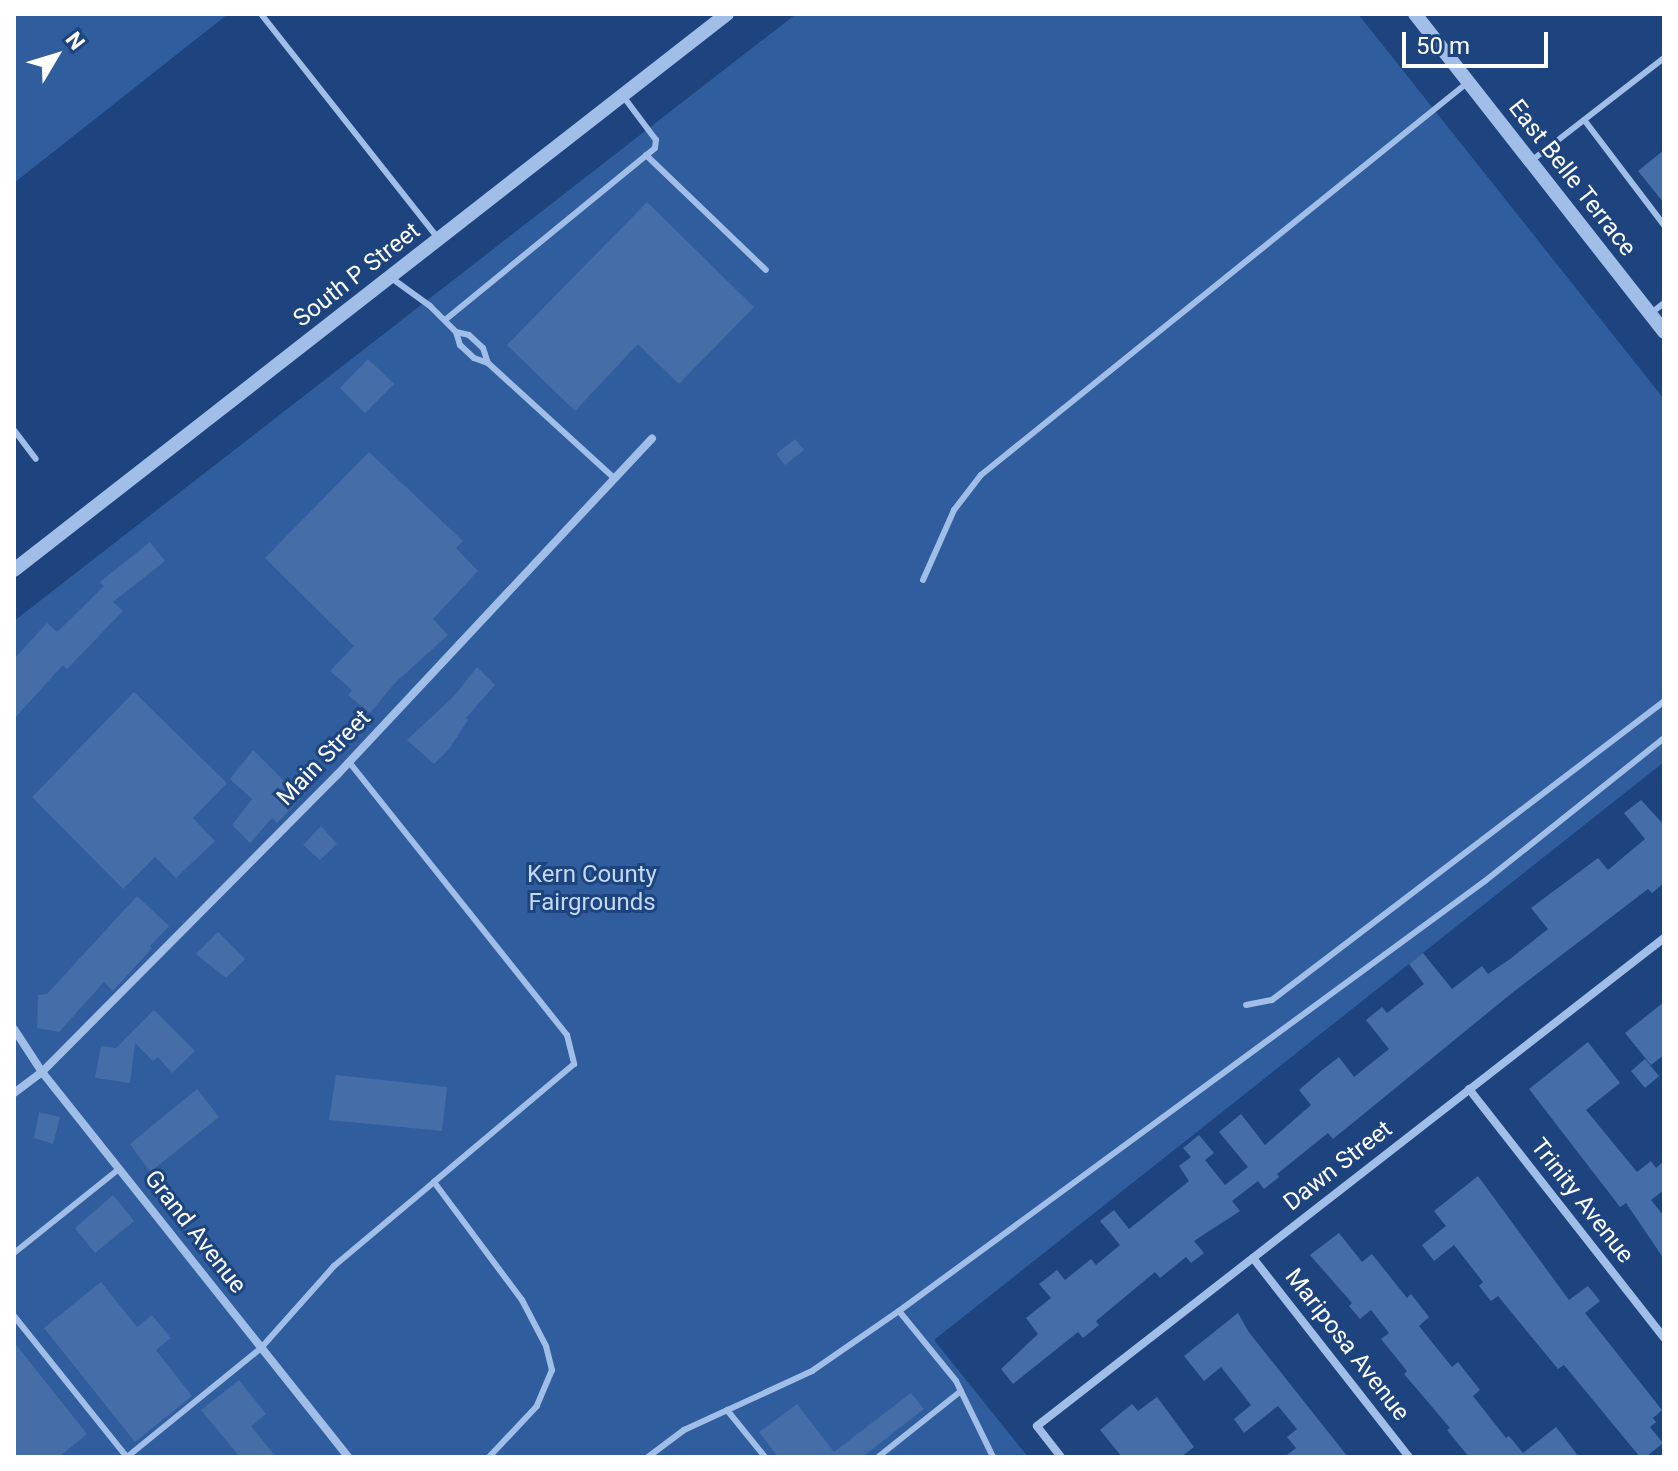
<!DOCTYPE html>
<html>
<head>
<meta charset="utf-8">
<style>
	body { margin:0 }
	#map { position:relative; width:1678px; height:1471px; overflow:hidden; background:#1d447e; font-family:Roboto,sans-serif }
	div>[style] { position:absolute }
	[style*='--x'] { left:calc(var(--x)*1px); top:calc(var(--y)*1px); width:calc(var(--w)*1px); rotate:calc(var(--a)*1deg) }
	.green>* { inset:0; background:#2f5d9d }
	.building>* { inset:0; background:#456ea8 }
	.service>* { height:6px; margin:-3px; padding:0 3px; transform-origin:3px; border-radius:3px; background:#a0bee8 }
	.minor>* { height:8px; margin:-4px; padding:0 4px; transform-origin:4px; border-radius:4px; background:#a0bee8 }
	.tertiary>* { height:14px; margin:-7px; padding:0 7px; transform-origin:7px; border-radius:7px; background:#a0bee8 }
	span { translate:-50% -50%; white-space:nowrap; text-align:center; line-height:1.15; -webkit-text-stroke:6px #1d447e; paint-order:stroke }
	.street-label { font-size:24px; color:#fff }
	.park-label { font-size:24px; color:#c4d9f6 }
	.frame { position:absolute; inset:0; border:16px solid #fff; pointer-events:none }
	.north { position:absolute; left:16px; top:16px; width:80px; height:80px; -webkit-text-stroke:6px #1d447e; paint-order:stroke; rotate:52deg; font-size:22px; font-weight:700; line-height:32px; text-align:center; color:#fff }
	.north::after { content:''; display:block; margin:auto; width:28px; height:36px; background:#fff; clip-path:polygon(50% 0,100% 100%,50% 72%,0 100%) }
	.scale { position:absolute; left:1402px; top:32px; width:146px; height:36px; box-sizing:border-box; border:4px solid #fff; border-top:0; padding-left:10px; font-size:24px; line-height:28px; white-space:nowrap; color:#fff; -webkit-text-stroke:6px #1d447e; paint-order:stroke }
</style>
</head>
<body>
<div id="map">
	<div class="green">
		<div style="clip-path:polygon(14px 14px,228px 14px,14px 183px)"></div>
		<div style="clip-path:polygon(796px 14px,1358px 14px,1664px 399px,1664px 762px,934px 1340px,1028px 1457px,14px 1457px,14px 621px)"></div>
	</div>
	<div class="building">
		<div style="clip-path:polygon(1664px 150px,1664px 203px,1638px 171px)"></div>
		<div style="clip-path:polygon(647px 202px,754px 307px,679px 384px,638px 344px,575px 411px,507px 345px)"></div>
		<div style="clip-path:polygon(368px 359px,394px 384px,365px 413px,340px 388px)"></div>
		<div style="clip-path:polygon(795px 439px,804px 450px,785px 465px,776px 454px)"></div>
		<div style="clip-path:polygon(369px 452px,463px 541px,456px 548px,478px 571px,433px 619px,448px 635px,395px 683px,370px 713px,348px 695px,352px 690px,330px 671px,354px 646px,265px 558px)"></div>
		<div style="clip-path:polygon(150px 542px,165px 561px,113px 602px,123px 611px,67px 669px,63px 665px,14px 719px,14px 659px,47px 623px,57px 632px,104px 586px,100px 582px)"></div>
		<div style="clip-path:polygon(477px 667px,495px 685px,466px 718px,468px 720px,449px 749px,434px 764px,407px 740px,455px 695px)"></div>
		<div style="clip-path:polygon(134px 692px,227px 783px,193px 818px,215px 841px,176px 878px,155px 857px,123px 889px,32px 797px)"></div>
		<div style="clip-path:polygon(253px 750px,301px 798px,277px 823px,272px 818px,250px 843px,232px 825px,252px 799px,230px 779px)"></div>
		<div style="clip-path:polygon(1641px 800px,1664px 825px,1664px 883px,1652px 893px,1648px 889px,1512px 993px,1333px 1139px,1328px 1133px,1277px 1174px,1279px 1177px,1264px 1189px,1258px 1181px,1232px 1201px,1240px 1211px,1194px 1241px,1204px 1253px,1191px 1263px,1186px 1257px,1160px 1278px,1155px 1272px,1096px 1321px,1099px 1325px,1083px 1338px,1078px 1332px,1013px 1384px,1001px 1369px,1038px 1334px,1026px 1318px,1051px 1298px,1039px 1284px,1057px 1270px,1065px 1280px,1091px 1259px,1096px 1265px,1120px 1245px,1100px 1221px,1114px 1210px,1129px 1229px,1189px 1181px,1179px 1166px,1191px 1157px,1183px 1148px,1199px 1135px,1214px 1153px,1205px 1160px,1225px 1185px,1248px 1167px,1219px 1132px,1241px 1114px,1265px 1145px,1311px 1105px,1299px 1090px,1321px 1071px,1339px 1057px,1354px 1077px,1389px 1049px,1366px 1020px,1382px 1007px,1387px 1013px,1424px 984px,1409px 964px,1423px 953px,1452px 989px,1482px 966px,1488px 974px,1510px 959px,1548px 929px,1531px 908px,1598px 858px,1608px 870px,1645px 839px,1624px 813px)"></div>
		<div style="clip-path:polygon(321px 826px,337px 844px,320px 860px,303px 845px)"></div>
		<div style="clip-path:polygon(137px 896px,169px 926px,150px 946px,152px 948px,113px 991px,104px 982px,59px 1032px,37px 1028px,38px 995px,47px 994px)"></div>
		<div style="clip-path:polygon(218px 932px,245px 959px,226px 978px,196px 954px)"></div>
		<div style="clip-path:polygon(1664px 1002px,1664px 1055px,1651px 1065px,1625px 1033px)"></div>
		<div style="clip-path:polygon(154px 1010px,195px 1051px,172px 1073px,158px 1057px,153px 1061px,135px 1043px,130px 1083px,95px 1078px,101px 1046px,116px 1048px)"></div>
		<div style="clip-path:polygon(1588px 1042px,1620px 1083px,1586px 1110px,1637px 1172px,1651px 1161px,1656px 1168px,1664px 1161px,1664px 1190px,1651px 1200px,1664px 1216px,1664px 1259px,1626px 1203px,1620px 1207px,1529px 1089px)"></div>
		<div style="clip-path:polygon(1645px 1059px,1659px 1076px,1645px 1088px,1631px 1071px)"></div>
		<div style="clip-path:polygon(336px 1075px,447px 1087px,442px 1131px,329px 1120px)"></div>
		<div style="clip-path:polygon(197px 1089px,219px 1117px,150px 1172px,130px 1144px)"></div>
		<div style="clip-path:polygon(39px 1112px,60px 1117px,53px 1144px,34px 1138px)"></div>
		<div style="clip-path:polygon(1478px 1176px,1569px 1300px,1588px 1286px,1600px 1301px,1585px 1313px,1662px 1410px,1653px 1418px,1656px 1422px,1650px 1427px,1663px 1443px,1646px 1457px,1640px 1457px,1564px 1365px,1558px 1369px,1498px 1296px,1491px 1301px,1479px 1286px,1483px 1282px,1454px 1245px,1434px 1261px,1422px 1245px,1446px 1226px,1434px 1211px)"></div>
		<div style="clip-path:polygon(113px 1195px,134px 1221px,95px 1253px,75px 1228px)"></div>
		<div style="clip-path:polygon(1339px 1233px,1362px 1262px,1372px 1254px,1407px 1298px,1411px 1294px,1429px 1317px,1419px 1326px,1452px 1367px,1458px 1362px,1480px 1390px,1473px 1396px,1506px 1438px,1509px 1436px,1523px 1453px,1556px 1427px,1579px 1457px,1469px 1457px,1447px 1430px,1450px 1428px,1404px 1374px,1407px 1371px,1381px 1339px,1389px 1333px,1371px 1310px,1360px 1319px,1349px 1306px,1352px 1303px,1310px 1255px)"></div>
		<div style="clip-path:polygon(101px 1282px,137px 1327px,152px 1315px,171px 1338px,156px 1350px,192px 1396px,135px 1442px,44px 1328px)"></div>
		<div style="clip-path:polygon(1238px 1313px,1248px 1331px,1348px 1457px,1284px 1457px,1296px 1448px,1287px 1437px,1297px 1429px,1278px 1406px,1244px 1433px,1234px 1419px,1251px 1405px,1221px 1367px,1204px 1381px,1184px 1356px)"></div>
		<div style="clip-path:polygon(14px 1342px,87px 1434px,59px 1457px,14px 1457px)"></div>
		<div style="clip-path:polygon(239px 1380px,266px 1414px,251px 1426px,276px 1457px,240px 1457px,201px 1410px)"></div>
		<div style="clip-path:polygon(911px 1393px,924px 1409px,862px 1457px,778px 1457px,759px 1432px,797px 1404px,834px 1452px)"></div>
		<div style="clip-path:polygon(1157px 1397px,1194px 1447px,1181px 1457px,1122px 1457px,1100px 1430px,1132px 1404px,1138px 1411px)"></div>
	</div>
	<div class="service">
		<div style="--x:261;--y:14;--w:284;--a:51.7"></div>
		<div style="--x:1585;--y:121;--w:131;--a:52.8"></div>
		<div style="--x:646;--y:155;--w:166;--a:43.8"></div>
		<div style="--x:1531;--y:161;--w:168;--a:-37.8"></div>
		<div style="--x:390;--y:277;--w:49;--a:35.9"></div>
		<div style="--x:430;--y:306;--w:37;--a:45"></div>
		<div style="--x:456;--y:332;--w:14;--a:73"></div>
		<div style="--x:460;--y:345;--w:19;--a:43"></div>
		<div style="--x:474;--y:358;--w:15;--a:20"></div>
		<div style="--x:488;--y:363;--w:171;--a:42.4"></div>
		<div style="--x:1650;--y:314;--w:18;--a:-38"></div>
		<div style="--x:445;--y:320;--w:271;--a:-39.3"></div>
		<div style="--x:655;--y:148;--w:8;--a:-83"></div>
		<div style="--x:656;--y:140;--w:55;--a:-126.9"></div>
		<div style="--x:456;--y:332;--w:13;--a:13"></div>
		<div style="--x:469;--y:335;--w:19;--a:43"></div>
		<div style="--x:483;--y:348;--w:16;--a:72"></div>
		<div style="--x:14;--y:430;--w:36;--a:53"></div>
		<div style="--x:923;--y:580;--w:77;--a:-66.1"></div>
		<div style="--x:954;--y:510;--w:44;--a:-52.4"></div>
		<div style="--x:981;--y:475;--w:624;--a:-38.89"></div>
		<div style="--x:349;--y:762;--w:349;--a:51.4"></div>
		<div style="--x:567;--y:1035;--w:30;--a:76"></div>
		<div style="--x:574;--y:1064;--w:183;--a:139.9"></div>
		<div style="--x:1246;--y:1005;--w:26;--a:-11"></div>
		<div style="--x:1272;--y:1000;--w:493;--a:-37.3"></div>
		<div style="--x:14;--y:1253;--w:134;--a:-38.7"></div>
		<div style="--x:899;--y:1311;--w:90;--a:50.8"></div>
		<div style="--x:956;--y:1381;--w:85;--a:64"></div>
		<div style="--x:14;--y:1316;--w:181;--a:51.3"></div>
		<div style="--x:127;--y:1457;--w:173;--a:-39.1"></div>
		<div style="--x:261;--y:1348;--w:110;--a:-48.3"></div>
		<div style="--x:334;--y:1266;--w:131;--a:-40"></div>
		<div style="--x:434;--y:1182;--w:147;--a:53.3"></div>
		<div style="--x:522;--y:1300;--w:52;--a:62.4"></div>
		<div style="--x:546;--y:1346;--w:25;--a:76"></div>
		<div style="--x:552;--y:1370;--w:39;--a:113"></div>
		<div style="--x:537;--y:1406;--w:70;--a:133.3"></div>
		<div style="--x:727;--y:1410;--w:60;--a:51"></div>
		<div style="--x:648;--y:1457;--w:45;--a:-36.9"></div>
		<div style="--x:684;--y:1430;--w:141;--a:-24.7"></div>
		<div style="--x:812;--y:1371;--w:106;--a:-34.6"></div>
		<div style="--x:899;--y:1311;--w:727;--a:-36.27"></div>
		<div style="--x:1485;--y:881;--w:229;--a:-38.6"></div>
		<div style="--x:878;--y:1457;--w:106;--a:-38.5"></div>
	</div>
	<div class="minor">
		<div style="--x:14;--y:1029;--w:51;--a:56.9"></div>
		<div style="--x:42;--y:1072;--w:492;--a:51.5"></div>
		<div style="--x:1469;--y:1089;--w:316;--a:51.9"></div>
		<div style="--x:14;--y:1093;--w:35;--a:-37"></div>
		<div style="--x:42;--y:1072;--w:419;--a:-45.2"></div>
		<div style="--x:337;--y:775;--w:461;--a:-46.9"></div>
		<div style="--x:1253;--y:1258;--w:253;--a:51.9"></div>
		<div style="--x:1061;--y:1457;--w:39;--a:-128"></div>
		<div style="--x:1037;--y:1426;--w:795;--a:-37.89"></div>
	</div>
	<div class="tertiary">
		<div style="--x:1415;--y:14;--w:404;--a:51.9"></div>
		<div style="--x:14;--y:570;--w:904;--a:-37.95"></div>
	</div>
	<div class="street-label">
		<span style="left:1572px;top:178px;rotate:52deg">East Belle Terrace</span>
		<span style="left:357px;top:275px;rotate:-38deg">South P Street</span>
		<span style="left:324px;top:758px;rotate:-46deg">Main Street</span>
		<span style="left:1338px;top:1166px;rotate:-38deg">Dawn Street</span>
		<span style="left:1582px;top:1201px;rotate:52deg">Trinity Avenue</span>
		<span style="left:195px;top:1232px;rotate:52deg">Grand Avenue</span>
		<span style="left:1347px;top:1345px;rotate:52deg">Mariposa Avenue</span>
	</div>
	<div class="park-label">
		<span style="left:592px;top:889px">Kern County<br>Fairgrounds</span>
	</div>
	<div class="frame"></div>
	<div class="north">N</div>
	<div class="scale">50 m</div>
</div>
</body>
</html>
